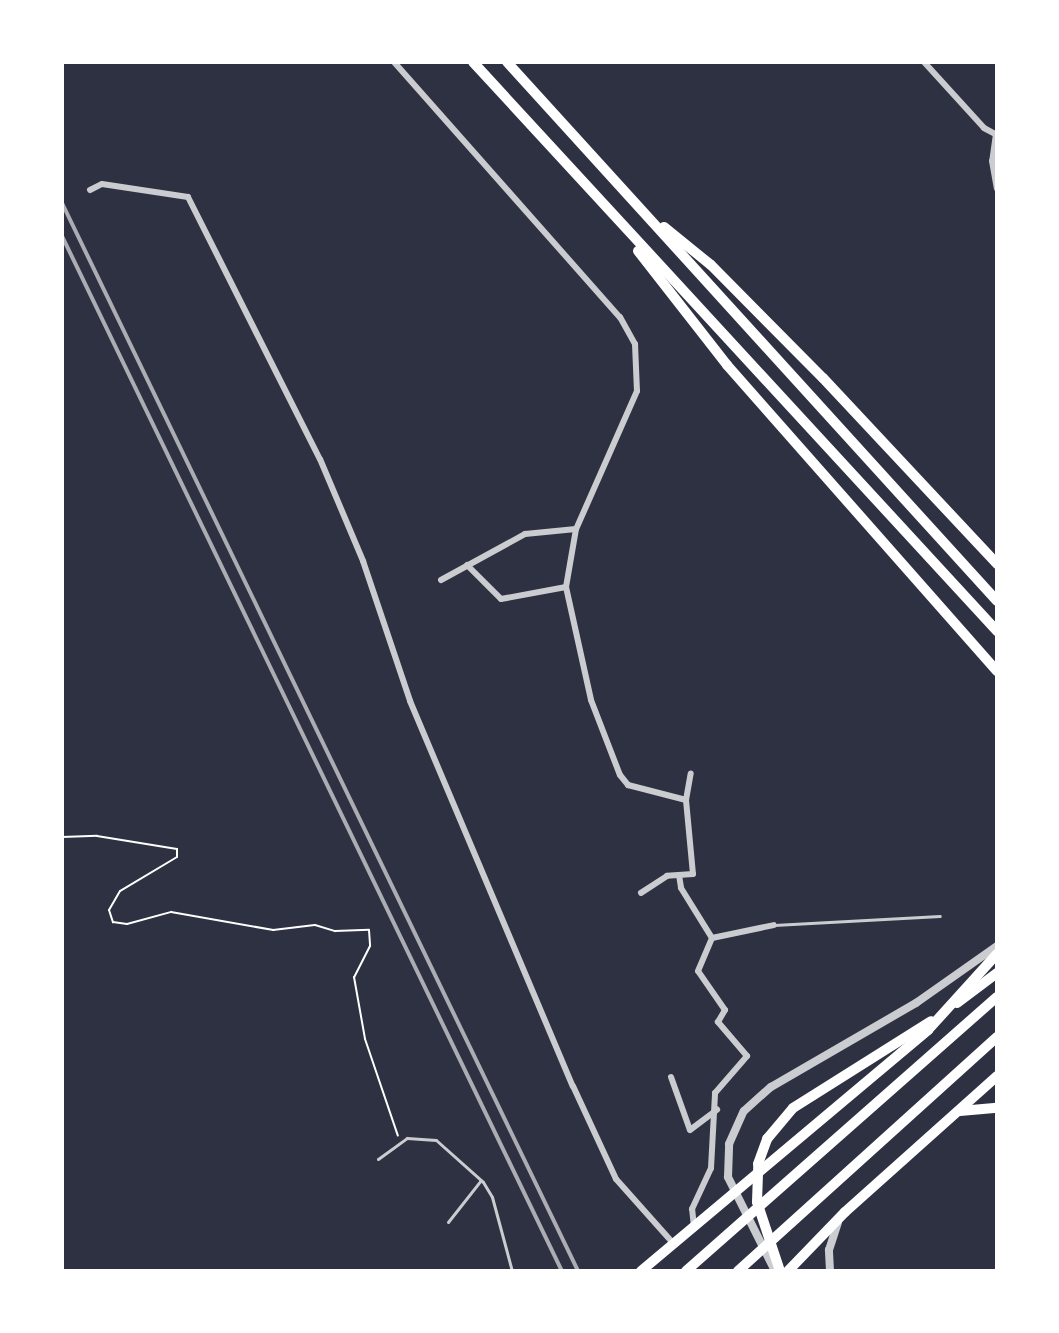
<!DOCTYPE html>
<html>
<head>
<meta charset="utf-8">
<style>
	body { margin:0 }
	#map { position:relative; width:1059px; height:1333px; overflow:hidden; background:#2d3142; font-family:"Public Sans",sans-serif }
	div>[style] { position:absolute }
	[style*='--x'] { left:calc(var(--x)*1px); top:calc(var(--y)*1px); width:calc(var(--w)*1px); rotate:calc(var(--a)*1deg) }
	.path>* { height:2px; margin:-1px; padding:0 1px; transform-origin:1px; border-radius:1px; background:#fff }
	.service>* { height:3px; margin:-1.5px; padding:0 1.5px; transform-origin:1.5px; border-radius:1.5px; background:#caccd0 }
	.minor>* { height:6px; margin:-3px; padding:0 3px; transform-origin:3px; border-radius:3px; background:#caccd0 }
	.tertiary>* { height:8px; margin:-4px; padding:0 4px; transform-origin:4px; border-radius:4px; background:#caccd0 }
	.primary>* { height:10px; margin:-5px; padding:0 5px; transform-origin:5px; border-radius:5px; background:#fff }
	.rail>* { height:4px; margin:-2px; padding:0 2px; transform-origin:2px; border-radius:2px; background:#abadb3 }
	span { translate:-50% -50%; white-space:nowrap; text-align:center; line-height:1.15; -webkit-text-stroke:6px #fff; paint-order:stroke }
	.frame { position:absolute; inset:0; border:64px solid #fff; pointer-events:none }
</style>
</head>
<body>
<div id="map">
	<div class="path">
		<div style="--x:62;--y:837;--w:35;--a:-2"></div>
		<div style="--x:97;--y:836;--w:81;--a:9.2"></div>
		<div style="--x:177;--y:849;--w:8;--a:90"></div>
		<div style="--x:177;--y:857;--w:66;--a:149.2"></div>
		<div style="--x:120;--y:891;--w:22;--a:120"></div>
		<div style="--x:109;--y:910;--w:13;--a:72"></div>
		<div style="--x:113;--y:922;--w:14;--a:8"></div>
		<div style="--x:127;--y:924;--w:46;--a:-15.3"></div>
		<div style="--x:171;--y:912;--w:104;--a:10"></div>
		<div style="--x:273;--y:930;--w:42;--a:-6.8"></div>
		<div style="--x:315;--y:925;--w:21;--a:17"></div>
		<div style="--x:335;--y:931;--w:34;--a:-2"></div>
		<div style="--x:369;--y:930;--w:16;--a:86"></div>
		<div style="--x:370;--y:946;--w:35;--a:117"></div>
		<div style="--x:354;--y:977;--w:63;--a:79.9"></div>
		<div style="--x:365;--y:1039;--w:102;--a:71.2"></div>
	</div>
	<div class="service">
		<div style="--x:774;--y:925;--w:166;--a:-3.1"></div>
		<div style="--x:378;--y:1159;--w:36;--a:-36"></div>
		<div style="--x:407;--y:1138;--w:29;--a:4"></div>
		<div style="--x:436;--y:1140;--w:63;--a:41.8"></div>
		<div style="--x:483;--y:1182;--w:17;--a:59"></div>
		<div style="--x:492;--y:1197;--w:77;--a:74.9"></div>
		<div style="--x:448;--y:1222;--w:53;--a:-51.8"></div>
	</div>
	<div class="minor">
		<div style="--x:394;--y:62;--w:341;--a:48.5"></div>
		<div style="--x:620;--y:317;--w:31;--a:61"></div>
		<div style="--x:635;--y:344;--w:47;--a:87.6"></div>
		<div style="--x:637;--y:391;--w:151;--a:113.8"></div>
		<div style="--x:576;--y:529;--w:59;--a:99.8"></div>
		<div style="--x:566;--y:587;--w:116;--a:77.5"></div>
		<div style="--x:591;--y:700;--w:80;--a:68.9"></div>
		<div style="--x:620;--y:775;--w:13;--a:51"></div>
		<div style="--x:628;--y:785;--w:60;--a:14.5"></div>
		<div style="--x:686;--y:800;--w:74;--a:84.6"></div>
		<div style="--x:693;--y:874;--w:26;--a:176"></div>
		<div style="--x:667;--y:876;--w:31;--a:147"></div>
		<div style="--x:924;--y:62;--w:89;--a:47.7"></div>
		<div style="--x:984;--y:128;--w:15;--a:28"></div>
		<div style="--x:996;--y:134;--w:27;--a:98"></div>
		<div style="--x:992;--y:161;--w:28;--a:80"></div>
		<div style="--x:90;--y:190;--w:13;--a:-27"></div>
		<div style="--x:102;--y:184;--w:87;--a:8.6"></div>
		<div style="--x:188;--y:197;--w:293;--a:63.3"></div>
		<div style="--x:320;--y:459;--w:111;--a:67.1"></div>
		<div style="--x:363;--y:561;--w:148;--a:71.4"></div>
		<div style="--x:410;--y:701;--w:418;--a:67.1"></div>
		<div style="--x:573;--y:1086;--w:102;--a:65.2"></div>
		<div style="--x:616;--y:1179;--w:87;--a:48.3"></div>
		<div style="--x:467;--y:565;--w:48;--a:45"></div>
		<div style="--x:501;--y:599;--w:66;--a:-10.5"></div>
		<div style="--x:441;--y:580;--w:96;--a:-28.7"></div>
		<div style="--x:525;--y:534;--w:51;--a:-5.6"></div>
		<div style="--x:686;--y:800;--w:27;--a:-80"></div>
		<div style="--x:679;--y:875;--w:13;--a:81"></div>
		<div style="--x:681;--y:888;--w:59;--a:58.2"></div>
		<div style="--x:671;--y:1077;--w:56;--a:70.3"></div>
		<div style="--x:690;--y:1130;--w:34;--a:-37"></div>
		<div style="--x:694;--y:1227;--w:18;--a:-96"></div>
		<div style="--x:692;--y:1209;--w:45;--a:-65.1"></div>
		<div style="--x:711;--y:1168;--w:75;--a:-86.9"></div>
		<div style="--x:715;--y:1093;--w:49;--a:-49.1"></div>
		<div style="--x:747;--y:1056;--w:45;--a:-130.5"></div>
		<div style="--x:718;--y:1022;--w:14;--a:-60"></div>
		<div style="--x:725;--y:1010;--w:47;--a:-124.7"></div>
		<div style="--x:698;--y:971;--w:36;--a:-67"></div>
		<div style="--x:712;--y:938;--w:63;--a:-11.8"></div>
	</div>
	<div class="tertiary">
		<div style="--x:775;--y:1271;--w:105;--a:-116.6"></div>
		<div style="--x:728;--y:1177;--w:33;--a:-88"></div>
		<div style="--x:729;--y:1144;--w:36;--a:-66"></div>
		<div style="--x:744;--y:1111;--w:36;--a:-42"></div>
		<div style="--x:771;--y:1087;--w:168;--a:-30.1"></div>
		<div style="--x:916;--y:1003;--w:99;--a:-35.1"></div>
		<div style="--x:830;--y:1271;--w:21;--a:-93"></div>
		<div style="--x:829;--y:1250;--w:29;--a:-72"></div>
	</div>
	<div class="primary">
		<div style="--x:473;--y:62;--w:774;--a:47.36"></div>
		<div style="--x:507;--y:62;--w:728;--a:47.73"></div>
		<div style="--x:664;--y:227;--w:60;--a:39"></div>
		<div style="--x:711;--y:265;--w:159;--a:45.3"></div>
		<div style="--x:823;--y:378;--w:255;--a:46.9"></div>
		<div style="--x:638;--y:251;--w:145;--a:52"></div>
		<div style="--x:727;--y:365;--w:408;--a:48.6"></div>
		<div style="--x:957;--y:1003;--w:50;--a:-36.9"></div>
		<div style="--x:960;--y:1111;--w:37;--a:-5"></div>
		<div style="--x:641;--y:1271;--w:375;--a:-40"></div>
		<div style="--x:928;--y:1030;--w:103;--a:-47.8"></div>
		<div style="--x:686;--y:1271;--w:414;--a:-41.4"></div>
		<div style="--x:738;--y:1271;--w:349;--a:-42.1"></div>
		<div style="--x:780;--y:1271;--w:73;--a:-108.4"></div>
		<div style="--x:757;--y:1202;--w:38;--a:-88"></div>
		<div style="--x:758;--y:1164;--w:27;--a:-70"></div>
		<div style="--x:767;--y:1139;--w:40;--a:-50"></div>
		<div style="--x:793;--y:1108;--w:163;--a:-32.2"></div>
		<div style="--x:788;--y:1271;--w:82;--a:-46"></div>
		<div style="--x:845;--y:1212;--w:204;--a:-41.8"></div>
	</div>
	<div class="rail">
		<div style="--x:62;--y:203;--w:1186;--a:64.21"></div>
		<div style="--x:62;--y:236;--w:1149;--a:64.22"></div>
	</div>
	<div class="frame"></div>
</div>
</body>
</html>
